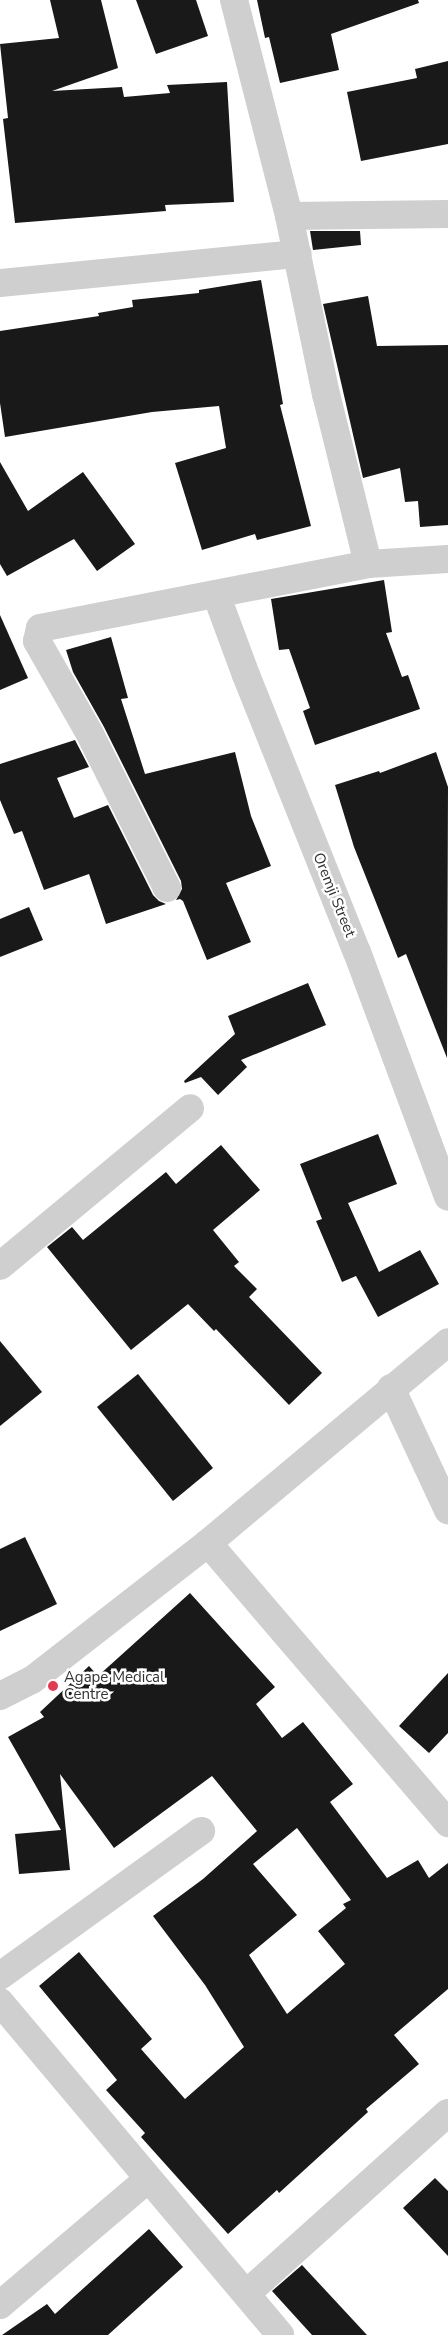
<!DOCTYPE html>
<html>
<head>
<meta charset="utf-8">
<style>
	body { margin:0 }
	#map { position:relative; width:448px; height:2335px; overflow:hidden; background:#fff; font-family:"Nunito Sans",sans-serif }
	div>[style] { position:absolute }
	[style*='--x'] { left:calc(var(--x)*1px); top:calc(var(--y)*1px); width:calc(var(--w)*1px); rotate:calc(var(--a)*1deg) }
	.building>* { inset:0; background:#191919 }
	.minor>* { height:28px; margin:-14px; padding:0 14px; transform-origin:14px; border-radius:14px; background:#cfcfcf }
	.dots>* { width:14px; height:14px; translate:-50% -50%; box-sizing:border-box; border:2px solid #fff; border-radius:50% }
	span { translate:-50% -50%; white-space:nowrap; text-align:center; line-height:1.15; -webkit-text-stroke:5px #fff; paint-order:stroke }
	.street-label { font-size:15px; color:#323232 }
	.poi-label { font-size:15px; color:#323232 }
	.left { translate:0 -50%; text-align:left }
</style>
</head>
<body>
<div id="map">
	<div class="building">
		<div style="clip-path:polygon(50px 0,101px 0,118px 68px,52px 91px,122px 87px,124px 97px,170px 93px,167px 85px,227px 82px,234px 202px,165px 205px,166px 211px,15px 223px,3px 119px,8px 118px,0 44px,59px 38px)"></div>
		<div style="clip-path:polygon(136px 0,196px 0,208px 36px,156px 54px)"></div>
		<div style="clip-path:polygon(257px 0,418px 0,419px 3px,331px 34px,339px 70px,280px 83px,269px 37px,265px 38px)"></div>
		<div style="clip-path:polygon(448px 61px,448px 144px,361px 161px,347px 92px,417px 78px,415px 69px)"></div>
		<div style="clip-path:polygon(310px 231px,360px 231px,361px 245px,313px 250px)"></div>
		<div style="clip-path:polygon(261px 280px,283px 404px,280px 405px,311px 526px,257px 540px,255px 534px,202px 550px,175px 463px,226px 448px,219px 406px,152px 412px,5px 437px,0 403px,0 331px,99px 316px,98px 313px,133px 307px,132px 300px,199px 293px,199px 290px)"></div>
		<div style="clip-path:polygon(368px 296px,377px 346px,448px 345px,448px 525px,420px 527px,418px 501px,405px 502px,400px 468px,363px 478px,323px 304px)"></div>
		<div style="clip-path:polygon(0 462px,28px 511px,83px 472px,135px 544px,97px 571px,74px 539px,7px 576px,0 564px)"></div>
		<div style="clip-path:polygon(384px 580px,392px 632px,386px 633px,402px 677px,408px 675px,420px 709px,315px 745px,303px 711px,310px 708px,289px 649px,279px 650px,271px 599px)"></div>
		<div style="clip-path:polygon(0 615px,28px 678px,0 690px)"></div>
		<div style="clip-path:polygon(111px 637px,128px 698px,121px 699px,145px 774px,235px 752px,251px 816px,271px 866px,226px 883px,251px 942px,207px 960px,183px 901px,180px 899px,176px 900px,182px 889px,181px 881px,104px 727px,73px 672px,66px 650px)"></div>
		<div style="clip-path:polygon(75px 740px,89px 767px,57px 778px,74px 818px,108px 805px,153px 895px,159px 901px,166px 904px,106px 924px,89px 874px,44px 890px,22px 831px,14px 834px,0 800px,0 764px)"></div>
		<div style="clip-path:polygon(436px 752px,448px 787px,447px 1058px,406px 954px,398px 958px,354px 847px,335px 785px,379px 771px,380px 773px)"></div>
		<div style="clip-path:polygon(29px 907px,43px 940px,0 957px,0 919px)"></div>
		<div style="clip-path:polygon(308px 983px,326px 1025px,241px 1060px,247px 1067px,218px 1095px,201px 1077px,185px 1083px,184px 1081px,235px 1034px,228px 1016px)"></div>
		<div style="clip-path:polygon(378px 1134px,397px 1184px,348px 1203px,379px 1272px,420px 1250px,439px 1284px,378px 1317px,356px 1276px,342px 1282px,316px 1221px,322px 1219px,300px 1164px)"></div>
		<div style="clip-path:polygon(221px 1145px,260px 1190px,213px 1230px,239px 1262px,234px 1266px,257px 1289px,249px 1297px,322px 1373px,289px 1405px,216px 1329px,214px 1331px,188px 1304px,131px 1350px,47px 1247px,72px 1227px,83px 1240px,166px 1172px,176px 1184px)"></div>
		<div style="clip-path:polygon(0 1341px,42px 1392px,0 1426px)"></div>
		<div style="clip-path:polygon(138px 1374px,213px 1468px,173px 1501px,97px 1407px)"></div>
		<div style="clip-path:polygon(25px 1537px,57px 1604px,0 1631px,0 1549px)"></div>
		<div style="clip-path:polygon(evenodd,190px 1593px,275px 1687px,256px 1704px,282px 1738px,303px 1722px,353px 1784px,330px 1802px,387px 1878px,418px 1860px,429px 1878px,448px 1863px,448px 1989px,394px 2035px,419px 2064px,366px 2109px,368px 2112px,279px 2193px,277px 2190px,228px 2234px,141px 2137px,145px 2133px,106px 2090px,117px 2080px,39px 1986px,79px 1952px,152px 2039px,141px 2049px,185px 2099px,244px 2047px,205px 1985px,153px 1916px,203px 1879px,257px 1831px,212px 1776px,114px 1848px,60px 1774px,70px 1870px,19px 1874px,15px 1834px,61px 1830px,8px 1737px,44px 1717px,40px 1712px,89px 1666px,98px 1676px,190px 1593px,297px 1828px,351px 1900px,343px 1904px,346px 1908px,318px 1931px,345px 1964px,287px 2014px,249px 1955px,297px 1915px,253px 1864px,297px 1828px)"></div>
		<div style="clip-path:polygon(448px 1673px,448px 1733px,429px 1753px,399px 1726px)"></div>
		<div style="clip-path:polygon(435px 2178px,448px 2191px,448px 2256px,403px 2208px)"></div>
		<div style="clip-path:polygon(149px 2229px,183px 2267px,108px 2335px,2px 2335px,47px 2304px,55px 2314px)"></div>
		<div style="clip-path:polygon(302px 2265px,367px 2335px,312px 2335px,272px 2291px)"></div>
	</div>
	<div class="minor">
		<div style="--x:234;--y:0;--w:223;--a:75.7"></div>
		<div style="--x:289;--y:216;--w:182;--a:78.3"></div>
		<div style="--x:326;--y:394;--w:175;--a:76.1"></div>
		<div style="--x:289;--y:216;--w:159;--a:-0.7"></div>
		<div style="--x:0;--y:283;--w:299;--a:-5.6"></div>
		<div style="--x:216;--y:594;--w:86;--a:69.7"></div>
		<div style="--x:246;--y:675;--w:298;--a:68.2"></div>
		<div style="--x:357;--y:952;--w:261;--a:69.6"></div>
		<div style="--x:167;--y:888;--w:172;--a:-116.6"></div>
		<div style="--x:90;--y:734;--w:107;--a:-119.7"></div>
		<div style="--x:37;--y:641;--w:13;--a:-77"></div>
		<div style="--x:40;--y:628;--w:334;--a:-11"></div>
		<div style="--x:368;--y:564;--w:80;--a:-3.6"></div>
		<div style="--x:0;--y:1266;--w:247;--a:-39.7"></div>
		<div style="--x:391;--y:1388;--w:135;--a:65"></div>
		<div style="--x:208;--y:1543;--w:369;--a:49.4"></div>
		<div style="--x:0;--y:1696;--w:36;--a:-27"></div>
		<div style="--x:32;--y:1680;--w:223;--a:-37.9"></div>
		<div style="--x:208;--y:1543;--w:313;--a:-39.9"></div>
		<div style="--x:0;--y:1976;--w:248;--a:-35.8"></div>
		<div style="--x:0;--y:2002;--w:435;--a:49.9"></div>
		<div style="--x:246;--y:2294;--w:271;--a:-41.9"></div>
		<div style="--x:0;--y:2305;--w:193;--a:-40.4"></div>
	</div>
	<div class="dots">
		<div style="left:53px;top:1686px;background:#e53952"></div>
	</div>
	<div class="street-label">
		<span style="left:334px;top:895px;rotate:68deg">Oremji Street</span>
	</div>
	<div class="poi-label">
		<span class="left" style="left:64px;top:1686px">Agape Medical<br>Centre</span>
	</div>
</div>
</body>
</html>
